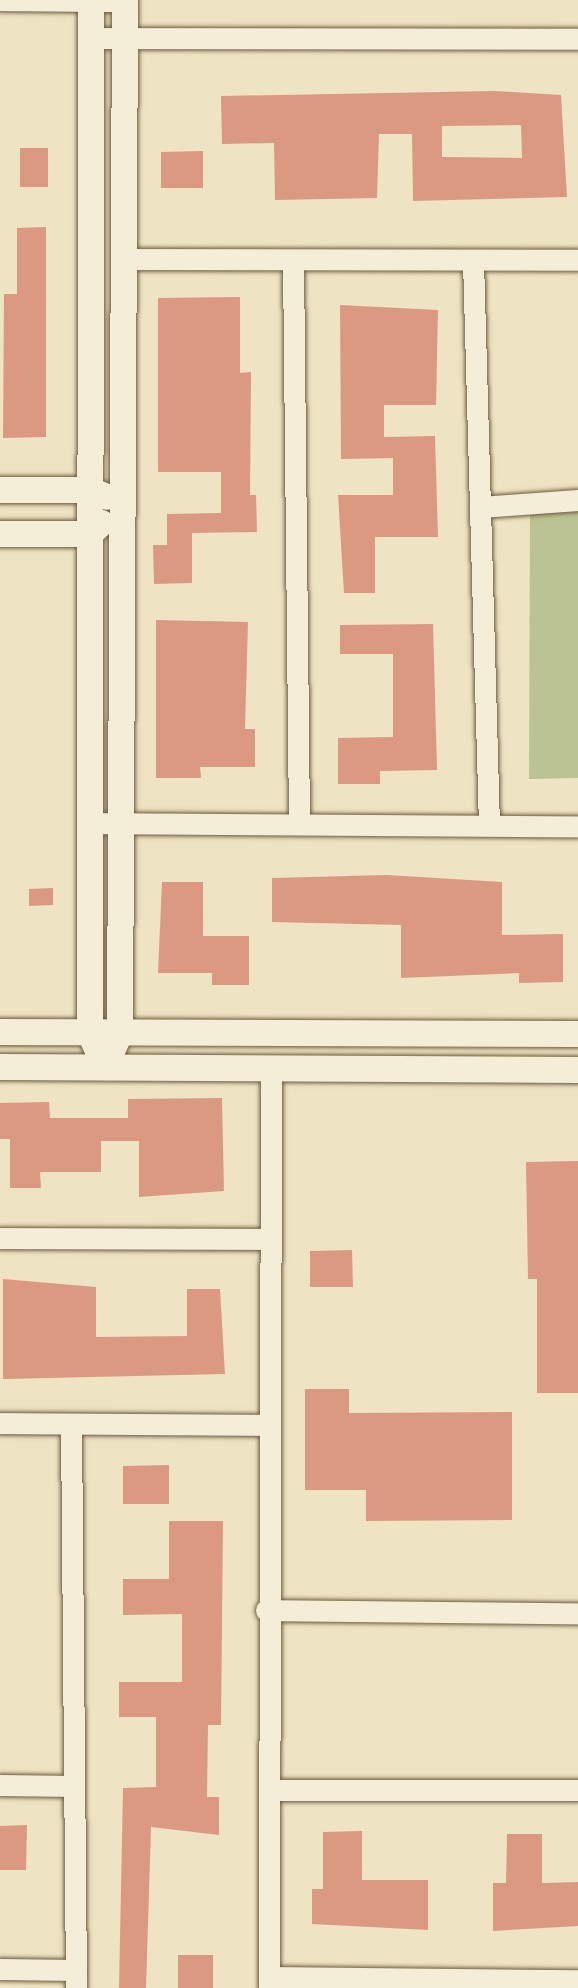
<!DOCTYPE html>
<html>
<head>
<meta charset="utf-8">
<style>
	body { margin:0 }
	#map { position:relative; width:578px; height:1988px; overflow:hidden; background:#eee3c2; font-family:"Libre Caslon Text",serif }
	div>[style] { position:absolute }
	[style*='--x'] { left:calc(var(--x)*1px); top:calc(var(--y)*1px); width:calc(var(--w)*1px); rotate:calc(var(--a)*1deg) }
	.green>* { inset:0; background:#bbc392 }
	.building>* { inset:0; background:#dc9981 }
	.roads { filter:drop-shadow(0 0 2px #6d5c3e) drop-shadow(0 0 2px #6d5c3e) }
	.minor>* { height:21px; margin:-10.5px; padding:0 10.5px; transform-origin:10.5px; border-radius:10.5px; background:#f4edd7 }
	.tertiary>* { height:26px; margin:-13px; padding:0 13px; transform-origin:13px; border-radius:13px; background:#f4edd7 }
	span { translate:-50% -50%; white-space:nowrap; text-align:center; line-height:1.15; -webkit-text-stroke:6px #f4edd7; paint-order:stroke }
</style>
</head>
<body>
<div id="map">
	<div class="green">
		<div style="clip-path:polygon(578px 507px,578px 778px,529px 779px,530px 511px)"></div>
	</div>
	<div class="building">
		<div style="clip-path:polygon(evenodd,494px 91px,561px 95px,567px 197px,413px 201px,412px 134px,379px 134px,377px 198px,275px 200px,274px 143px,222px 144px,221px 96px,494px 91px,521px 125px,522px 158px,442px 157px,442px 126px,521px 125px)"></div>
		<div style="clip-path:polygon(20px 148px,48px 148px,48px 187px,20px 187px)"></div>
		<div style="clip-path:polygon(203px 151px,203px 188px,161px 188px,161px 152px)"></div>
		<div style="clip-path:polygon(46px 227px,46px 437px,3px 438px,4px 294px,17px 294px,17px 228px)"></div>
		<div style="clip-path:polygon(240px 297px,240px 373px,251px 372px,250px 495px,256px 495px,257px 532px,192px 533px,192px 583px,154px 584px,153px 545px,167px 545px,167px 514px,221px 513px,221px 472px,158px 472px,158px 298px)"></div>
		<div style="clip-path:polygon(340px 305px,438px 310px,436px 405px,384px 405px,384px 437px,435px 436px,438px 537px,375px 537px,375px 593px,344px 593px,338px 495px,393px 495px,393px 458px,341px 459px)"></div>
		<div style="clip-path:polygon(156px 620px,248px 622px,245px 729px,255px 729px,255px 767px,200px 767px,201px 778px,156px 778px)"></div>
		<div style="clip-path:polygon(433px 624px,437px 770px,380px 771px,380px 784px,338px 784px,338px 738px,393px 737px,393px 654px,340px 654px,340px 625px)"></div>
		<div style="clip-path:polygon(387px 875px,502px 882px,502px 935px,563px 934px,563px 982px,519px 983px,519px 973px,401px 978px,401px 925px,272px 922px,272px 878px)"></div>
		<div style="clip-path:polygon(162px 882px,203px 882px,203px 936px,249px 936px,249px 985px,212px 985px,212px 973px,158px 973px)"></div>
		<div style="clip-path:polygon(53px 888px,53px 905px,29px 906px,29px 889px)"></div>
		<div style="clip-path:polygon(222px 1098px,224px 1191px,139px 1197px,139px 1141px,101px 1141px,101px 1172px,40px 1172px,41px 1188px,10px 1188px,10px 1139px,0 1139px,0 1103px,49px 1102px,50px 1118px,128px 1118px,128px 1099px)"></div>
		<div style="clip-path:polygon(578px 1161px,578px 1393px,537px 1393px,537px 1279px,528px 1279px,526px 1162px)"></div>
		<div style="clip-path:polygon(352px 1250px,353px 1287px,310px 1287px,310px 1251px)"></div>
		<div style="clip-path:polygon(3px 1279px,96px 1287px,96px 1337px,187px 1336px,187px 1289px,220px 1289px,225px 1374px,3px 1379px)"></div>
		<div style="clip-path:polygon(305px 1389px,349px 1389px,349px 1413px,512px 1412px,512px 1520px,366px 1521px,366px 1490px,305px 1490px)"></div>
		<div style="clip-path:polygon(169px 1465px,169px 1504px,123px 1504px,123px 1466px)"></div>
		<div style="clip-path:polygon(169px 1521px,223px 1521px,221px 1725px,208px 1725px,207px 1797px,219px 1797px,219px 1835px,151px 1827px,146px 1988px,119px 1988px,123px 1788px,156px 1787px,156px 1717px,119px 1717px,119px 1682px,182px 1682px,182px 1614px,123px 1615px,123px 1579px,169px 1579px)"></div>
		<div style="clip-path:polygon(27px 1825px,26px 1870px,0 1870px,0 1826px)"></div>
		<div style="clip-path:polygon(362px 1831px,362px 1880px,428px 1880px,428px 1930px,312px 1924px,312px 1889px,323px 1889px,323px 1832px)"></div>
		<div style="clip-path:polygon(507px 1834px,542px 1834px,542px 1883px,578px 1882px,578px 1926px,493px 1931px,493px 1883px,506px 1883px)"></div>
		<div style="clip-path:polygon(178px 1955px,213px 1955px,213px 1988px,178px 1988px)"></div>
	</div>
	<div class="roads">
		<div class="minor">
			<div style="--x:0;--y:0;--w:125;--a:0.5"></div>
			<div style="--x:91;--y:38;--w:487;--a:0.1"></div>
			<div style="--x:124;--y:259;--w:454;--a:0.1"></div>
			<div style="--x:293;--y:260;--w:564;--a:89.39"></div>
			<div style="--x:473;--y:260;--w:565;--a:88.38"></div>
			<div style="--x:480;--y:507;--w:98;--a:-4.1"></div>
			<div style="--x:90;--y:823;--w:488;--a:0.4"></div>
			<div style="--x:0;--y:1238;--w:270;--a:0.2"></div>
			<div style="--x:0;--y:1423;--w:270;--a:0.4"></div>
			<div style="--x:71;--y:1424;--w:564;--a:89.49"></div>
			<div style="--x:266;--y:1610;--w:312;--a:0.6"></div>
			<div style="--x:0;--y:1785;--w:74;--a:0.8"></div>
			<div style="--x:270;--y:1790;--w:308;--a:0"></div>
			<div style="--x:0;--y:1969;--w:76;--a:0.8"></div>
			<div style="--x:269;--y:1977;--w:309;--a:0.6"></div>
			<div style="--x:269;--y:1988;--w:919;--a:-89.88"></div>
		</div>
		<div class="tertiary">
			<div style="--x:91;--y:0;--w:1033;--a:90.06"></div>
			<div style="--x:90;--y:1033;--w:37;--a:66"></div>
			<div style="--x:0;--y:490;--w:90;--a:0"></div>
			<div style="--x:90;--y:490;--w:18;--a:22"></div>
			<div style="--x:0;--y:534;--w:90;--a:0"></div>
			<div style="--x:90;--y:534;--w:16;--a:-43"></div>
			<div style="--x:0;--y:1032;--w:578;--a:0.2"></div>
			<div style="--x:0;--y:1067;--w:578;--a:0.3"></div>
			<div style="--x:105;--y:1067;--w:37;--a:-66"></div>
			<div style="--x:120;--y:1033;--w:1033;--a:-89.72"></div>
		</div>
	</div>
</div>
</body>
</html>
